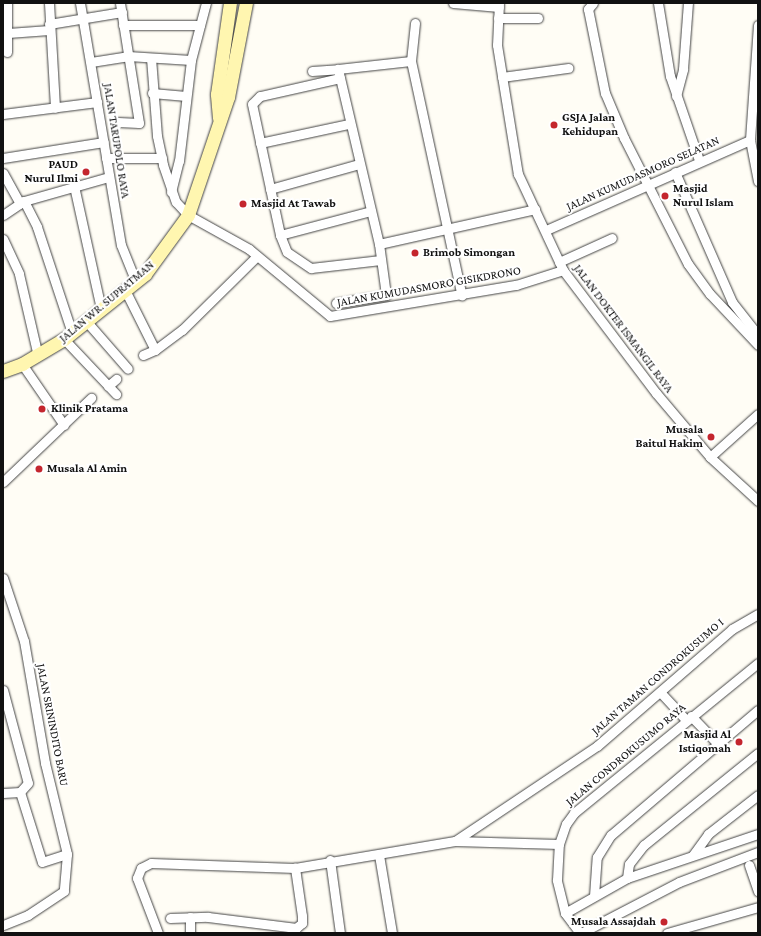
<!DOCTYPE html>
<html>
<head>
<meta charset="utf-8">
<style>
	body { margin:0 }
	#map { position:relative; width:761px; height:936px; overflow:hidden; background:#fffdf5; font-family:"Crimson Pro",serif }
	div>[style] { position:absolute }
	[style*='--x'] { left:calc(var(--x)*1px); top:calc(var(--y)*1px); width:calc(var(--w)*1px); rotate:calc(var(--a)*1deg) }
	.roads { filter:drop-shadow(0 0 1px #444) drop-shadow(0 0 1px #444) }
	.street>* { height:9px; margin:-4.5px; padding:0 4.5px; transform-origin:4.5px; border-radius:4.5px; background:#fff }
	.secondary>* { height:13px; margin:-6.5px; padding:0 6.5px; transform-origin:6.5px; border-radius:6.5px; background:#fff6b0 }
	.dots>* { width:11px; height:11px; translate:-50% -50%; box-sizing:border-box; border:2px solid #fff; border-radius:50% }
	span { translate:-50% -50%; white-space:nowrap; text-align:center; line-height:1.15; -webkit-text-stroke:4px #fff; paint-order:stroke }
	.poi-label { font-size:12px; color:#111; font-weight:700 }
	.left { translate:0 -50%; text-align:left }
	.right { translate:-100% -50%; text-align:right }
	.street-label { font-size:12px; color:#111 }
	.frame { position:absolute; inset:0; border:4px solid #111; pointer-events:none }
</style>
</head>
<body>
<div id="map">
	<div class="roads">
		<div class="street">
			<div style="--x:49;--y:3;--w:105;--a:86.7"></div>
			<div style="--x:80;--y:3;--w:245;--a:80.4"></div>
			<div style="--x:121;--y:245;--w:40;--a:68"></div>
			<div style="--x:453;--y:3;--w:46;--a:5"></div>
			<div style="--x:499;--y:3;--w:42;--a:92.7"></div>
			<div style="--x:497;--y:45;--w:131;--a:80.8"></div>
			<div style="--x:518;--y:174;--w:106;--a:64.9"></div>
			<div style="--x:563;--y:270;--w:154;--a:52.9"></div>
			<div style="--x:656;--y:393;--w:84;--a:49.8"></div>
			<div style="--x:710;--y:457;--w:65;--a:42.5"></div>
			<div style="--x:593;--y:3;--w:8;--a:130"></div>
			<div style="--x:588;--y:9;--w:86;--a:78.6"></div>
			<div style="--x:605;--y:93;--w:49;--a:67.1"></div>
			<div style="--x:624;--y:138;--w:141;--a:63.1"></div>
			<div style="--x:688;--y:264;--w:37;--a:54"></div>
			<div style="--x:710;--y:294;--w:70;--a:46.7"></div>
			<div style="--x:658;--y:3;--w:74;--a:80.7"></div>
			<div style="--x:670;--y:76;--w:89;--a:71"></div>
			<div style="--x:498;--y:18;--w:40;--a:0"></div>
			<div style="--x:415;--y:23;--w:38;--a:96"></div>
			<div style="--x:411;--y:61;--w:240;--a:77.8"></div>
			<div style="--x:49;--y:24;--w:74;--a:-9.3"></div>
			<div style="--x:123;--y:25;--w:77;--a:0"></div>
			<div style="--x:758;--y:25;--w:115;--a:94"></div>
			<div style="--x:750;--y:140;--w:42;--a:79"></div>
			<div style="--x:8;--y:33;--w:41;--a:-4.2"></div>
			<div style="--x:7;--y:52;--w:49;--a:-90"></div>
			<div style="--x:151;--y:58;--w:78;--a:85.6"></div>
			<div style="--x:157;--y:136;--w:30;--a:78"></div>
			<div style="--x:163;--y:165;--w:39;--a:71"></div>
			<div style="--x:176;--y:202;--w:18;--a:47"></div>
			<div style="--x:188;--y:215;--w:70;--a:29.1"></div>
			<div style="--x:249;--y:249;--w:105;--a:39.6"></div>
			<div style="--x:330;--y:316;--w:189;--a:-9.5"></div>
			<div style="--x:516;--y:285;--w:49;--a:-17.7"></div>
			<div style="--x:91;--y:62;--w:37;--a:-9"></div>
			<div style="--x:128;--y:56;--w:63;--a:3.6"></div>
			<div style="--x:312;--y:71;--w:26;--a:-4"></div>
			<div style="--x:502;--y:77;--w:67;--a:-7.8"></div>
			<div style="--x:340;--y:78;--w:82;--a:167.3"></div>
			<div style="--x:260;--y:96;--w:11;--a:135"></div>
			<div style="--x:252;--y:104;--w:134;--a:77.9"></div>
			<div style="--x:280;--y:235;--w:18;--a:68"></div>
			<div style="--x:287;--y:252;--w:29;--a:34"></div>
			<div style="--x:311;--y:268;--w:70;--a:-6.5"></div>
			<div style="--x:152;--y:93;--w:34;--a:5"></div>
			<div style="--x:676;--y:96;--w:28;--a:-75"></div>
			<div style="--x:683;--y:69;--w:66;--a:-85.7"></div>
			<div style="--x:3;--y:114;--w:95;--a:-7.3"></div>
			<div style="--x:118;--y:122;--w:21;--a:3"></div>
			<div style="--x:139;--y:123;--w:121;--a:-99"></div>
			<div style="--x:260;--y:143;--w:91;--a:-12.1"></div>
			<div style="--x:3;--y:158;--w:102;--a:-9"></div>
			<div style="--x:106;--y:158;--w:56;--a:0"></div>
			<div style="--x:675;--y:172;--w:142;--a:66.3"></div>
			<div style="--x:732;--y:302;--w:42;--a:51.8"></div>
			<div style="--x:3;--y:173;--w:35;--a:61"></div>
			<div style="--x:74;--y:186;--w:126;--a:77.6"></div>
			<div style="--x:270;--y:189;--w:92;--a:-15.7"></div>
			<div style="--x:171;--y:192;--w:32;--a:-76"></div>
			<div style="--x:179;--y:161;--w:102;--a:-83.2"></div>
			<div style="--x:191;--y:60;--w:59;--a:-75.3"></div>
			<div style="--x:24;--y:201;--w:29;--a:63"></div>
			<div style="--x:37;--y:227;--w:112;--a:71.7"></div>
			<div style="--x:3;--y:215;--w:25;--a:-34"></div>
			<div style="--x:24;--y:201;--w:88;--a:-15.8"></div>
			<div style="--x:546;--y:230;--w:223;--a:-23.8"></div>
			<div style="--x:280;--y:235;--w:94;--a:-14.8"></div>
			<div style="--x:3;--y:239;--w:38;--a:65"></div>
			<div style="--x:19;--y:274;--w:84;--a:77"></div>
			<div style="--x:379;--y:244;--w:160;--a:-12.6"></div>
			<div style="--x:559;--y:262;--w:58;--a:-24.4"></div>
			<div style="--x:125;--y:290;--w:67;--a:63.4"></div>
			<div style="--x:155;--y:350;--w:34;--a:-37"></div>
			<div style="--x:182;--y:330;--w:105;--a:-44.6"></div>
			<div style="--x:336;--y:303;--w:51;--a:-9.1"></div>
			<div style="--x:386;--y:295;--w:51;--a:-97.8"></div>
			<div style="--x:379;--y:244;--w:180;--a:-103.2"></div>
			<div style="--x:338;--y:69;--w:73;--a:-6.3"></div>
			<div style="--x:87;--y:322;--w:62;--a:48.9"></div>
			<div style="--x:64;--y:339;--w:76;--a:46.6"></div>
			<div style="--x:143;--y:355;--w:13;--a:-23"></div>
			<div style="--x:22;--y:364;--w:74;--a:55.5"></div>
			<div style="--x:108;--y:386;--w:11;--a:-41"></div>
			<div style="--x:710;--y:457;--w:64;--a:-41.9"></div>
			<div style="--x:3;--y:482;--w:122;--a:-43.7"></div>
			<div style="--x:3;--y:578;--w:66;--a:71.6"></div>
			<div style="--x:24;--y:641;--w:124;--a:80.2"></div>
			<div style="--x:45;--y:763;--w:94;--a:76.4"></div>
			<div style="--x:67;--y:854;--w:37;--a:95"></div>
			<div style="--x:64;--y:891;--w:43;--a:146.3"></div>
			<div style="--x:28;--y:915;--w:27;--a:158"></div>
			<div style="--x:3;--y:690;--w:96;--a:75"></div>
			<div style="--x:28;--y:783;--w:12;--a:132"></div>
			<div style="--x:20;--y:792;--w:73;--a:72.6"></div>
			<div style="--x:42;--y:862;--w:26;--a:-18"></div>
			<div style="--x:661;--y:693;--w:37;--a:47"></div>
			<div style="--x:691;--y:716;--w:39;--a:46"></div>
			<div style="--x:3;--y:793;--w:17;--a:-3"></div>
			<div style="--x:455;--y:841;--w:171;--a:-33.8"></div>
			<div style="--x:597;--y:746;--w:179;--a:-40.9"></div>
			<div style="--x:732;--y:629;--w:30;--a:-30"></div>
			<div style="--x:379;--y:855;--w:79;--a:80.5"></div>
			<div style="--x:693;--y:855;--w:26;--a:-54"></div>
			<div style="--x:708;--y:834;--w:63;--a:-38"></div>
			<div style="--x:330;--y:860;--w:74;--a:82.2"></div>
			<div style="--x:749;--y:865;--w:28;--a:71"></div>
			<div style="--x:627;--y:878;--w:14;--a:-82"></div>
			<div style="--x:629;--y:864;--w:24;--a:-52"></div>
			<div style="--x:644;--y:845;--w:146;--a:-38.9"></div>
			<div style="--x:594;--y:896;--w:39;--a:-86"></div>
			<div style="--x:597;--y:857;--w:26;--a:-58"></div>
			<div style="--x:611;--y:835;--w:193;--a:-40.4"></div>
			<div style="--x:565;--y:913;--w:71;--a:-29.4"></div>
			<div style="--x:627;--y:878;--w:138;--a:-18.6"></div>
			<div style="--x:190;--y:917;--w:16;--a:90"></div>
			<div style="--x:170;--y:918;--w:38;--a:-2"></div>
			<div style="--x:208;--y:917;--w:89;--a:7.1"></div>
			<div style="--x:296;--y:928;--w:8;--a:-40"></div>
			<div style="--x:302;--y:923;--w:7;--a:-90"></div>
			<div style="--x:302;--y:916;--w:49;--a:-98.3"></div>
			<div style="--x:158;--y:933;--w:59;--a:-110.9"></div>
			<div style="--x:137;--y:878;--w:11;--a:-68"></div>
			<div style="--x:141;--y:868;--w:11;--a:-27"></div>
			<div style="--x:151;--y:863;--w:144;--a:2"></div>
			<div style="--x:295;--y:868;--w:162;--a:-9.6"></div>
			<div style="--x:455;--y:841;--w:104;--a:1.7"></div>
			<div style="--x:580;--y:933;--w:25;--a:-127"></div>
			<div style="--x:565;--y:913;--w:34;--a:-104"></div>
			<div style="--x:557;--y:880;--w:36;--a:-87"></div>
			<div style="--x:559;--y:844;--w:21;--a:-71"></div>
			<div style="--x:566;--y:824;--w:14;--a:-54"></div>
			<div style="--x:574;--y:813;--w:237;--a:-39.2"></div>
			<div style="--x:581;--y:933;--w:110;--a:-27.5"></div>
			<div style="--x:679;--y:882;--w:85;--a:-20.8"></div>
			<div style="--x:667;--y:933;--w:95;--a:-15.9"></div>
		</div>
		<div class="secondary">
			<div style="--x:219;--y:118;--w:24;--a:-95"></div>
			<div style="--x:217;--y:94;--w:92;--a:-81.9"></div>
			<div style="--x:3;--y:371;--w:20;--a:-20"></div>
			<div style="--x:22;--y:364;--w:49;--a:-30.8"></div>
			<div style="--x:64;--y:339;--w:104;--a:-38.7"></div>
			<div style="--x:145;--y:274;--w:73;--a:-53.9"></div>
			<div style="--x:188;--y:215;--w:125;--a:-71.3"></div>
			<div style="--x:228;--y:97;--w:96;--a:-79.2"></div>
		</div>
	</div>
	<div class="dots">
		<div style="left:554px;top:125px;background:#c4262e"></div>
		<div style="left:86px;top:172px;background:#c4262e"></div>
		<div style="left:665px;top:196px;background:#c4262e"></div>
		<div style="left:243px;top:204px;background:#c4262e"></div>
		<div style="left:415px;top:253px;background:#c4262e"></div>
		<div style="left:42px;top:409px;background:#c4262e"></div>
		<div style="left:711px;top:437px;background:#c4262e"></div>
		<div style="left:39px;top:469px;background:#c4262e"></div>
		<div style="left:739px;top:742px;background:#c4262e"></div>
		<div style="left:664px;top:922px;background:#c4262e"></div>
	</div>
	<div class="poi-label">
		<span class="left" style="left:562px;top:125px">GSJA Jalan<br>Kehidupan</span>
		<span class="right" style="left:78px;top:172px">PAUD<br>Nurul Ilmi</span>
		<span class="left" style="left:673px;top:196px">Masjid<br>Nurul Islam</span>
		<span class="left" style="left:251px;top:204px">Masjid At Tawab</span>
		<span class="left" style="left:423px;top:253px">Brimob Simongan</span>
		<span class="left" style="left:51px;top:409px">Klinik Pratama</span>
		<span class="right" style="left:703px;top:437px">Musala<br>Baitul Hakim</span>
		<span class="left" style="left:47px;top:469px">Musala Al Amin</span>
		<span class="right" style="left:731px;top:742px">Masjid Al<br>Istiqomah</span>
		<span class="right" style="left:656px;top:922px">Musala Assajdah</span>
	</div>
	<div class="street-label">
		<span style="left:116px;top:141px;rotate:81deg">JALAN TARUPOLO RAYA</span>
		<span style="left:643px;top:174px;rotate:-24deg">JALAN KUMUDASMORO SELATAN</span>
		<span style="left:429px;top:287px;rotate:-10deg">JALAN KUMUDASMORO GISIKDRONO</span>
		<span style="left:107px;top:302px;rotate:-40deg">JALAN WR. SUPRATMAN</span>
		<span style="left:623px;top:329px;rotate:53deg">JALAN DOKTER ISMANGIL RAYA</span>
		<span style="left:658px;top:677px;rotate:-41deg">JALAN TAMAN CONDROKUSUMO I</span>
		<span style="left:52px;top:725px;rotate:79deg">JALAN SRININDITO BARU</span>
		<span style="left:626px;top:755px;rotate:-40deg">JALAN CONDROKUSUMO RAYA</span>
	</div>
	<div class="frame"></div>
</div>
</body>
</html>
